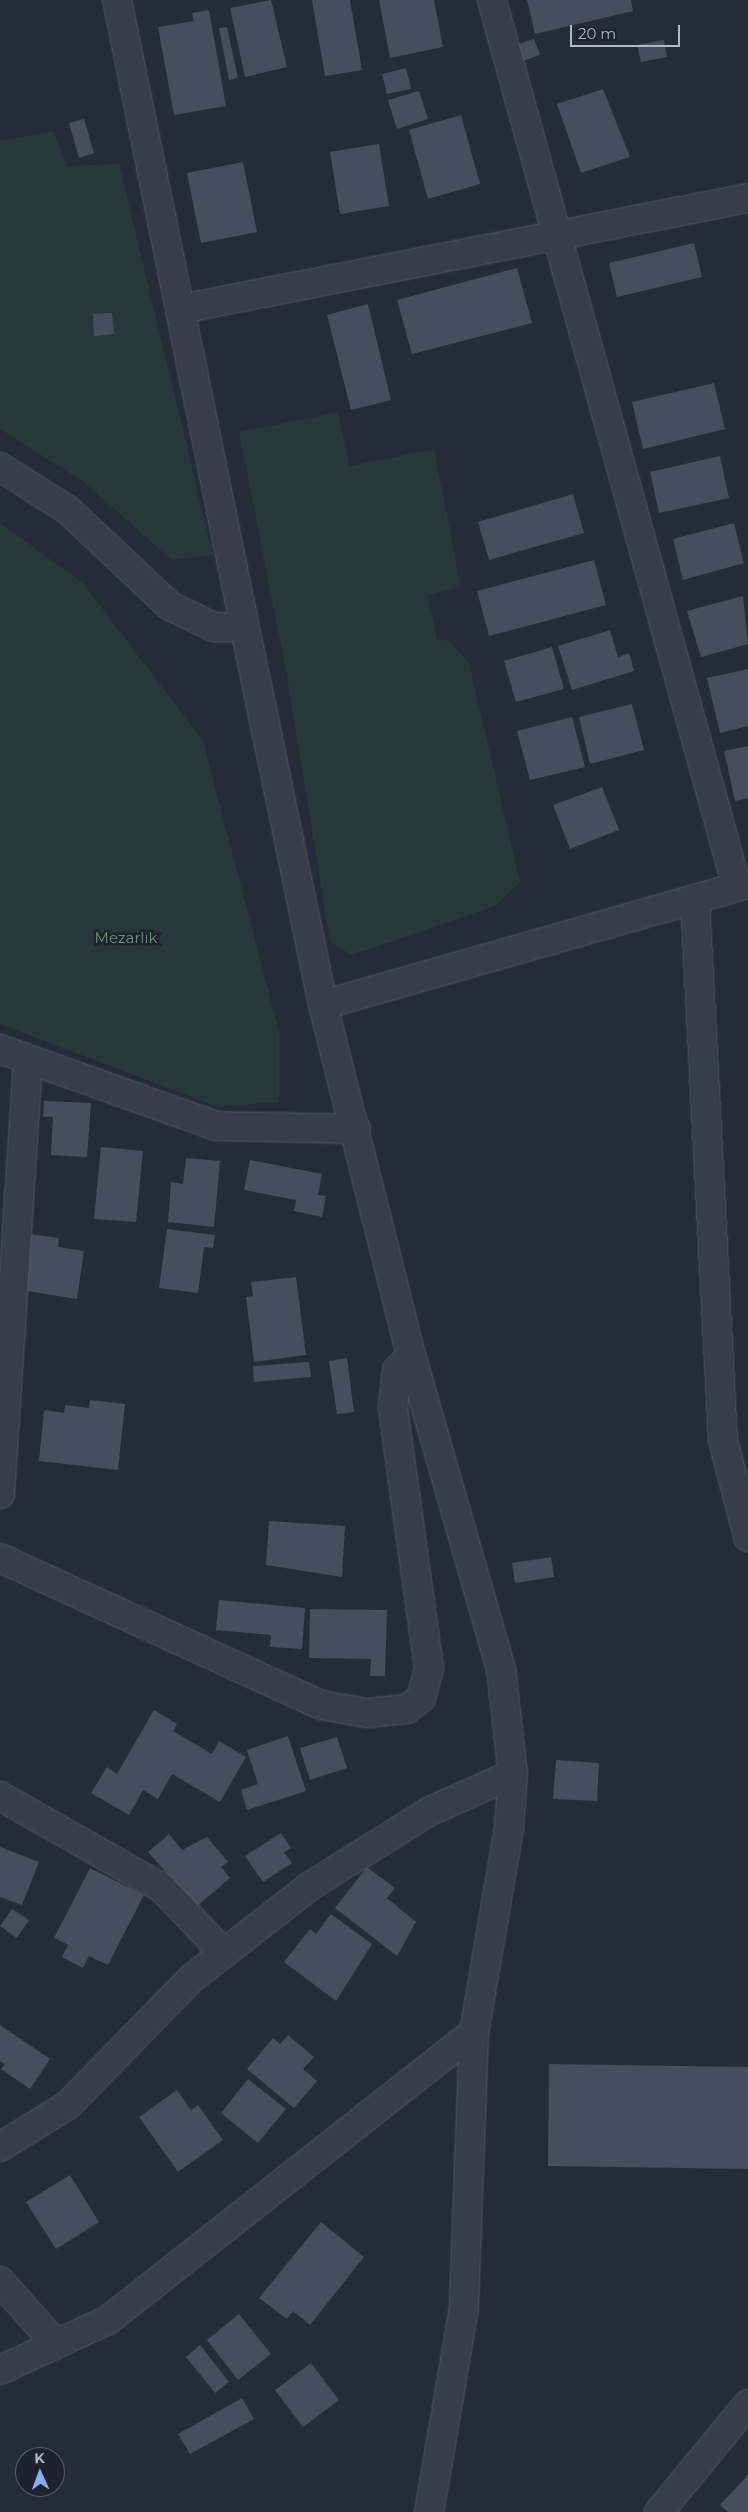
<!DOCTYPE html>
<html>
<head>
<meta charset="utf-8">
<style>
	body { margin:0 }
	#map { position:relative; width:748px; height:2512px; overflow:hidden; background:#242b39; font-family:Montserrat,sans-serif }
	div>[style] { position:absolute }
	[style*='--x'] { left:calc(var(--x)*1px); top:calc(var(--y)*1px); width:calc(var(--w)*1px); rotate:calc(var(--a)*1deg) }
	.green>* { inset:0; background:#27383b }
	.building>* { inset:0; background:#454e5d }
	.roads { filter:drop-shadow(0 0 1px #525864) drop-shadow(0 0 1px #525864) }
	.minor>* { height:28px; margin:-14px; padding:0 14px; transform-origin:14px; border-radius:14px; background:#373e49 }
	span { translate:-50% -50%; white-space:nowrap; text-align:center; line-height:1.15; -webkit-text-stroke:5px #1c232e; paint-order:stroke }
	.park-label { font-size:15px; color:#6b9477 }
	.north { position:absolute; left:15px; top:2447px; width:50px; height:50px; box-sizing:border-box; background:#1c232e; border:1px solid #585f6a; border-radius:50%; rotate:358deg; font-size:14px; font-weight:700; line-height:20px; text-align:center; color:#b2b8c5 }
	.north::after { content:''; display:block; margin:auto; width:18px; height:22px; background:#8dadf0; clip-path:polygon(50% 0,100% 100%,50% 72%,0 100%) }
	.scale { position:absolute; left:570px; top:25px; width:110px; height:22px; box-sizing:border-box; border:2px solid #b2b8c5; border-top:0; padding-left:6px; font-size:15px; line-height:18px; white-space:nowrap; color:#b2b8c5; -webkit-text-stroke:4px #1c232e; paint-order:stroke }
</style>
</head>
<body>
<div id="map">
	<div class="green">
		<div style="clip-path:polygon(54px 131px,66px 166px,119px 164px,213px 555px,172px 560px,84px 482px,0 429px,0 141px)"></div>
		<div style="clip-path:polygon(338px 412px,349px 466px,434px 449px,461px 588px,428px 595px,437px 639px,449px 641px,469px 663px,520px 882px,495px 906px,352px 955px,330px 942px,286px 670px,239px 432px)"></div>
		<div style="clip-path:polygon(0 523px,83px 583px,203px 741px,279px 1031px,279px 1102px,218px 1107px,0 1024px)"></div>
	</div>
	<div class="building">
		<div style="clip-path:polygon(271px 0,287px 67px,245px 77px,230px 8px)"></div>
		<div style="clip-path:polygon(312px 0,350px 0,362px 70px,325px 76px)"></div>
		<div style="clip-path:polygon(379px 0,434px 0,443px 47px,390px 58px)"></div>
		<div style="clip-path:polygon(527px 0,631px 0,633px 11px,535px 34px)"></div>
		<div style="clip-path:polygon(209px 10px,226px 106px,174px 115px,158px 27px,194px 21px,192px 13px)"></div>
		<div style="clip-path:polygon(227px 27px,238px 78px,229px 80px,219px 28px)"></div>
		<div style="clip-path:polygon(534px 39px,540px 55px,517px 63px,512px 46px)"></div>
		<div style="clip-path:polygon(664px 40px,667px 57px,641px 62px,637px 45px)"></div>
		<div style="clip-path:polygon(406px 68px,411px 89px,387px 94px,382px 74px)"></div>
		<div style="clip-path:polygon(603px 89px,630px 157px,581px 173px,557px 104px)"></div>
		<div style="clip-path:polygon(419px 91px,428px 119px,397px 129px,388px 100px)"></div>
		<div style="clip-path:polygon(461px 115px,480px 184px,428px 199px,409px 130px)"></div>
		<div style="clip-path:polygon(84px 119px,94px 153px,79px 158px,69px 123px)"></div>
		<div style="clip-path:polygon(379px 144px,389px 206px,340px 214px,330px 152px)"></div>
		<div style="clip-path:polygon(243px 162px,257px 232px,201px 243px,187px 173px)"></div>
		<div style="clip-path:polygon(694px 243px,702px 277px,617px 297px,609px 263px)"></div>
		<div style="clip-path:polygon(517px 268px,532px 323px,412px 354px,397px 300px)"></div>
		<div style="clip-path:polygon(368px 304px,391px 400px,351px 410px,327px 315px)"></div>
		<div style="clip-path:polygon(112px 313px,114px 334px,94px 336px,93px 314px)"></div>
		<div style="clip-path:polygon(714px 383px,725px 429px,643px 449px,632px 402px)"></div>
		<div style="clip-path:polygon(720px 456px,729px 498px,659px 513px,650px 472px)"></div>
		<div style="clip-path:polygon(573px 494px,584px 533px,489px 560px,478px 522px)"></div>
		<div style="clip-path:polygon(734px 523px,744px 563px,683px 580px,673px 539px)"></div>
		<div style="clip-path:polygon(594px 560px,606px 605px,489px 636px,477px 591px)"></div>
		<div style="clip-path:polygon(743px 596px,748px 644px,701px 657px,687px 611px)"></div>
		<div style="clip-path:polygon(610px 630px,618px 657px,629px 653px,634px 671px,572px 690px,558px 646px)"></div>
		<div style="clip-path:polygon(552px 647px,564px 689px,516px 702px,504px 661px)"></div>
		<div style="clip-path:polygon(748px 669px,748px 726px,720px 733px,707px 678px)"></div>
		<div style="clip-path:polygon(632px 704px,644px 750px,590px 764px,579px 717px)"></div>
		<div style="clip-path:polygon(572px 717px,585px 767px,530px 780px,517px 731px)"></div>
		<div style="clip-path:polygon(748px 746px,748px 798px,735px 801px,724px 751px)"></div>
		<div style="clip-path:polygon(602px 787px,619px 830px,570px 849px,553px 805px)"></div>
		<div style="clip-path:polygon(44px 1101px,91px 1103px,87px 1157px,51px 1155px,53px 1117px,43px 1117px)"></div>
		<div style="clip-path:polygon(101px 1147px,143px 1151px,136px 1222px,94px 1219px)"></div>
		<div style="clip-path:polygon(186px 1158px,220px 1161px,214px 1227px,168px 1222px,171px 1182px,183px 1184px)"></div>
		<div style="clip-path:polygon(250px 1160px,322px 1174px,318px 1195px,326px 1196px,322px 1217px,294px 1211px,296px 1200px,244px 1190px)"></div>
		<div style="clip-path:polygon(167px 1229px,215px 1235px,213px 1248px,204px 1247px,198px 1293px,159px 1288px)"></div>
		<div style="clip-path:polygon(29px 1234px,59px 1238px,58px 1247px,84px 1251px,77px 1299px,21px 1290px)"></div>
		<div style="clip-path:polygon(296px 1277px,306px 1355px,254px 1362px,246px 1297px,253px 1296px,251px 1282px)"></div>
		<div style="clip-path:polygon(347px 1358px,354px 1412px,337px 1414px,329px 1361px)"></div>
		<div style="clip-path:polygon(309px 1362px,311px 1377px,254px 1382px,253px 1366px)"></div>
		<div style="clip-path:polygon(90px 1400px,125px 1404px,118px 1470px,39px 1461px,44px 1410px,64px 1413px,65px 1405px,89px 1408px)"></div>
		<div style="clip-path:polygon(269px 1521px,345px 1526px,342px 1577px,266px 1565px)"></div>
		<div style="clip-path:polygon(551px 1557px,554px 1577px,515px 1583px,512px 1563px)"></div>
		<div style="clip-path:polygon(219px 1600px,305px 1608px,302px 1649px,270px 1647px,271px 1635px,216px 1630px)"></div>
		<div style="clip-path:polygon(310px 1609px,387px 1610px,385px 1676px,370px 1676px,371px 1659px,309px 1658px)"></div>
		<div style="clip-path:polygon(154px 1710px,177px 1724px,173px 1731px,212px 1754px,219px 1741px,246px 1757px,220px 1802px,172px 1774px,158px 1799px,143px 1790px,129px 1815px,91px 1793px,107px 1767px,117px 1774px)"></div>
		<div style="clip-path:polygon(288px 1736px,306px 1791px,247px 1810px,241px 1790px,258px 1784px,247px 1750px)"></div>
		<div style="clip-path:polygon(337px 1737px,347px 1768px,310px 1780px,300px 1748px)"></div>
		<div style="clip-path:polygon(556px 1760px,599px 1763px,597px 1801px,553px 1799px)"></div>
		<div style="clip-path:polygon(281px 1833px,291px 1848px,284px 1852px,292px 1863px,263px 1882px,245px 1856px)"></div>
		<div style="clip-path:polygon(169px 1834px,182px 1850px,207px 1837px,228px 1862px,221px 1867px,230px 1878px,196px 1907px,148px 1852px)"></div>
		<div style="clip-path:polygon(0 1847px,39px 1862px,22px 1905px,0 1897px)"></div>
		<div style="clip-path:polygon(367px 1867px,395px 1888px,387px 1898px,416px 1922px,397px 1956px,335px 1908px)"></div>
		<div style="clip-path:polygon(90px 1868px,144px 1895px,108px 1965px,89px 1956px,83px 1968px,62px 1957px,68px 1945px,54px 1938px)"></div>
		<div style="clip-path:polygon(12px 1909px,29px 1920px,17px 1938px,0 1926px)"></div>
		<div style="clip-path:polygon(331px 1914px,372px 1944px,336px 2001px,284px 1962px,310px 1929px,316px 1934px)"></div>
		<div style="clip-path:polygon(0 2025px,50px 2059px,30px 2089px,1px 2069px,5px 2064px,0 2061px)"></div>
		<div style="clip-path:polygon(288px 2035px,314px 2057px,303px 2069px,317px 2081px,294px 2108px,247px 2069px,273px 2038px,280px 2044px)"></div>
		<div style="clip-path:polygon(549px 2064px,748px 2067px,748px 2169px,548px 2166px)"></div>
		<div style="clip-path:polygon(248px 2079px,286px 2109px,258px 2143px,221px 2113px)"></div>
		<div style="clip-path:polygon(177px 2090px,191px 2110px,198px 2105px,223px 2140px,178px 2172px,139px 2117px)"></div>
		<div style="clip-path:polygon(70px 2175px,99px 2222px,56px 2249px,26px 2202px)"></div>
		<div style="clip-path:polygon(321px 2222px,364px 2257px,310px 2325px,293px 2311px,287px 2319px,259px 2298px)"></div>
		<div style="clip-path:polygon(239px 2314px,271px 2354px,238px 2380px,207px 2340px)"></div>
		<div style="clip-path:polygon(200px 2345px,229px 2382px,215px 2393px,186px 2357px)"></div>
		<div style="clip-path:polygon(311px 2363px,339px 2400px,303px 2427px,275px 2390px)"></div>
		<div style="clip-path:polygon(242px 2398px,254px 2419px,190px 2454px,178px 2434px)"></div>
		<div style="clip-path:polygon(748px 2475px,748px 2512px,728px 2512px,720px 2505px)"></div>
	</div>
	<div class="roads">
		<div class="minor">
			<div style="--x:117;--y:0;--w:641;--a:78.48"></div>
			<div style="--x:492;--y:0;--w:920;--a:74.56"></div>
			<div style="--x:181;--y:309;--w:578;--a:-11.08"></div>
			<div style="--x:0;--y:467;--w:80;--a:32.3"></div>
			<div style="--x:68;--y:510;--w:140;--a:43.3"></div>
			<div style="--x:170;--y:606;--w:49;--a:25.5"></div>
			<div style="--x:214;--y:627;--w:31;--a:2"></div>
			<div style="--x:245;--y:628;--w:385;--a:78.3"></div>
			<div style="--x:323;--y:1005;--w:361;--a:75.9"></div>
			<div style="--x:411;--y:1355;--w:327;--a:74"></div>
			<div style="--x:501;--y:1669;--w:106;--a:83.5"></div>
			<div style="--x:513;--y:1774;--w:54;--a:94.2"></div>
			<div style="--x:509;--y:1828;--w:207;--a:99.7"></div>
			<div style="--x:474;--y:2032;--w:276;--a:92.1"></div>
			<div style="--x:464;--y:2308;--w:207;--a:99.7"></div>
			<div style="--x:695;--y:899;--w:542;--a:87.04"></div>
			<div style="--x:723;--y:1440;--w:100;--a:75.5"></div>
			<div style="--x:323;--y:1005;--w:442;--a:-15.9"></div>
			<div style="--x:0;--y:1049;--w:229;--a:19.6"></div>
			<div style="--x:216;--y:1126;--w:140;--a:1.2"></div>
			<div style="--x:0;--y:1494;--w:435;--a:-86.3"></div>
			<div style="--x:0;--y:1558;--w:353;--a:24.6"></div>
			<div style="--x:321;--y:1705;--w:47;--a:9.9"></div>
			<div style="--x:367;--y:1713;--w:40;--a:-5.7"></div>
			<div style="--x:407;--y:1709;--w:18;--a:-38"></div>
			<div style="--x:421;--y:1698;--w:31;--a:-75"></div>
			<div style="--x:429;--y:1668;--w:263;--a:-97.9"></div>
			<div style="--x:393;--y:1407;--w:37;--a:-84"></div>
			<div style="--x:397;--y:1370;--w:21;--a:-47"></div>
			<div style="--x:0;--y:1796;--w:186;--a:29.6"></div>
			<div style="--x:162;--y:1888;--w:90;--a:46.4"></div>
			<div style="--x:0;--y:2147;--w:80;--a:-31.7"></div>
			<div style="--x:68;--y:2105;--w:177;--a:-45.7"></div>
			<div style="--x:192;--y:1978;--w:150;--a:-37.9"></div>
			<div style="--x:310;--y:1886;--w:142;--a:-32"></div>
			<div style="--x:430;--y:1811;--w:91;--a:-24"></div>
			<div style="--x:0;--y:2281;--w:84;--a:48.4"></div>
			<div style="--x:0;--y:2370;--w:119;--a:-24.8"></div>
			<div style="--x:108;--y:2320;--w:466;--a:-38.2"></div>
			<div style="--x:659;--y:2512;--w:140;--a:-50.5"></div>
		</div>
	</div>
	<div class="park-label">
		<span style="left:126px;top:938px">Mezarlık</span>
	</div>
	<div class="north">K</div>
	<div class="scale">20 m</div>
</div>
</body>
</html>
